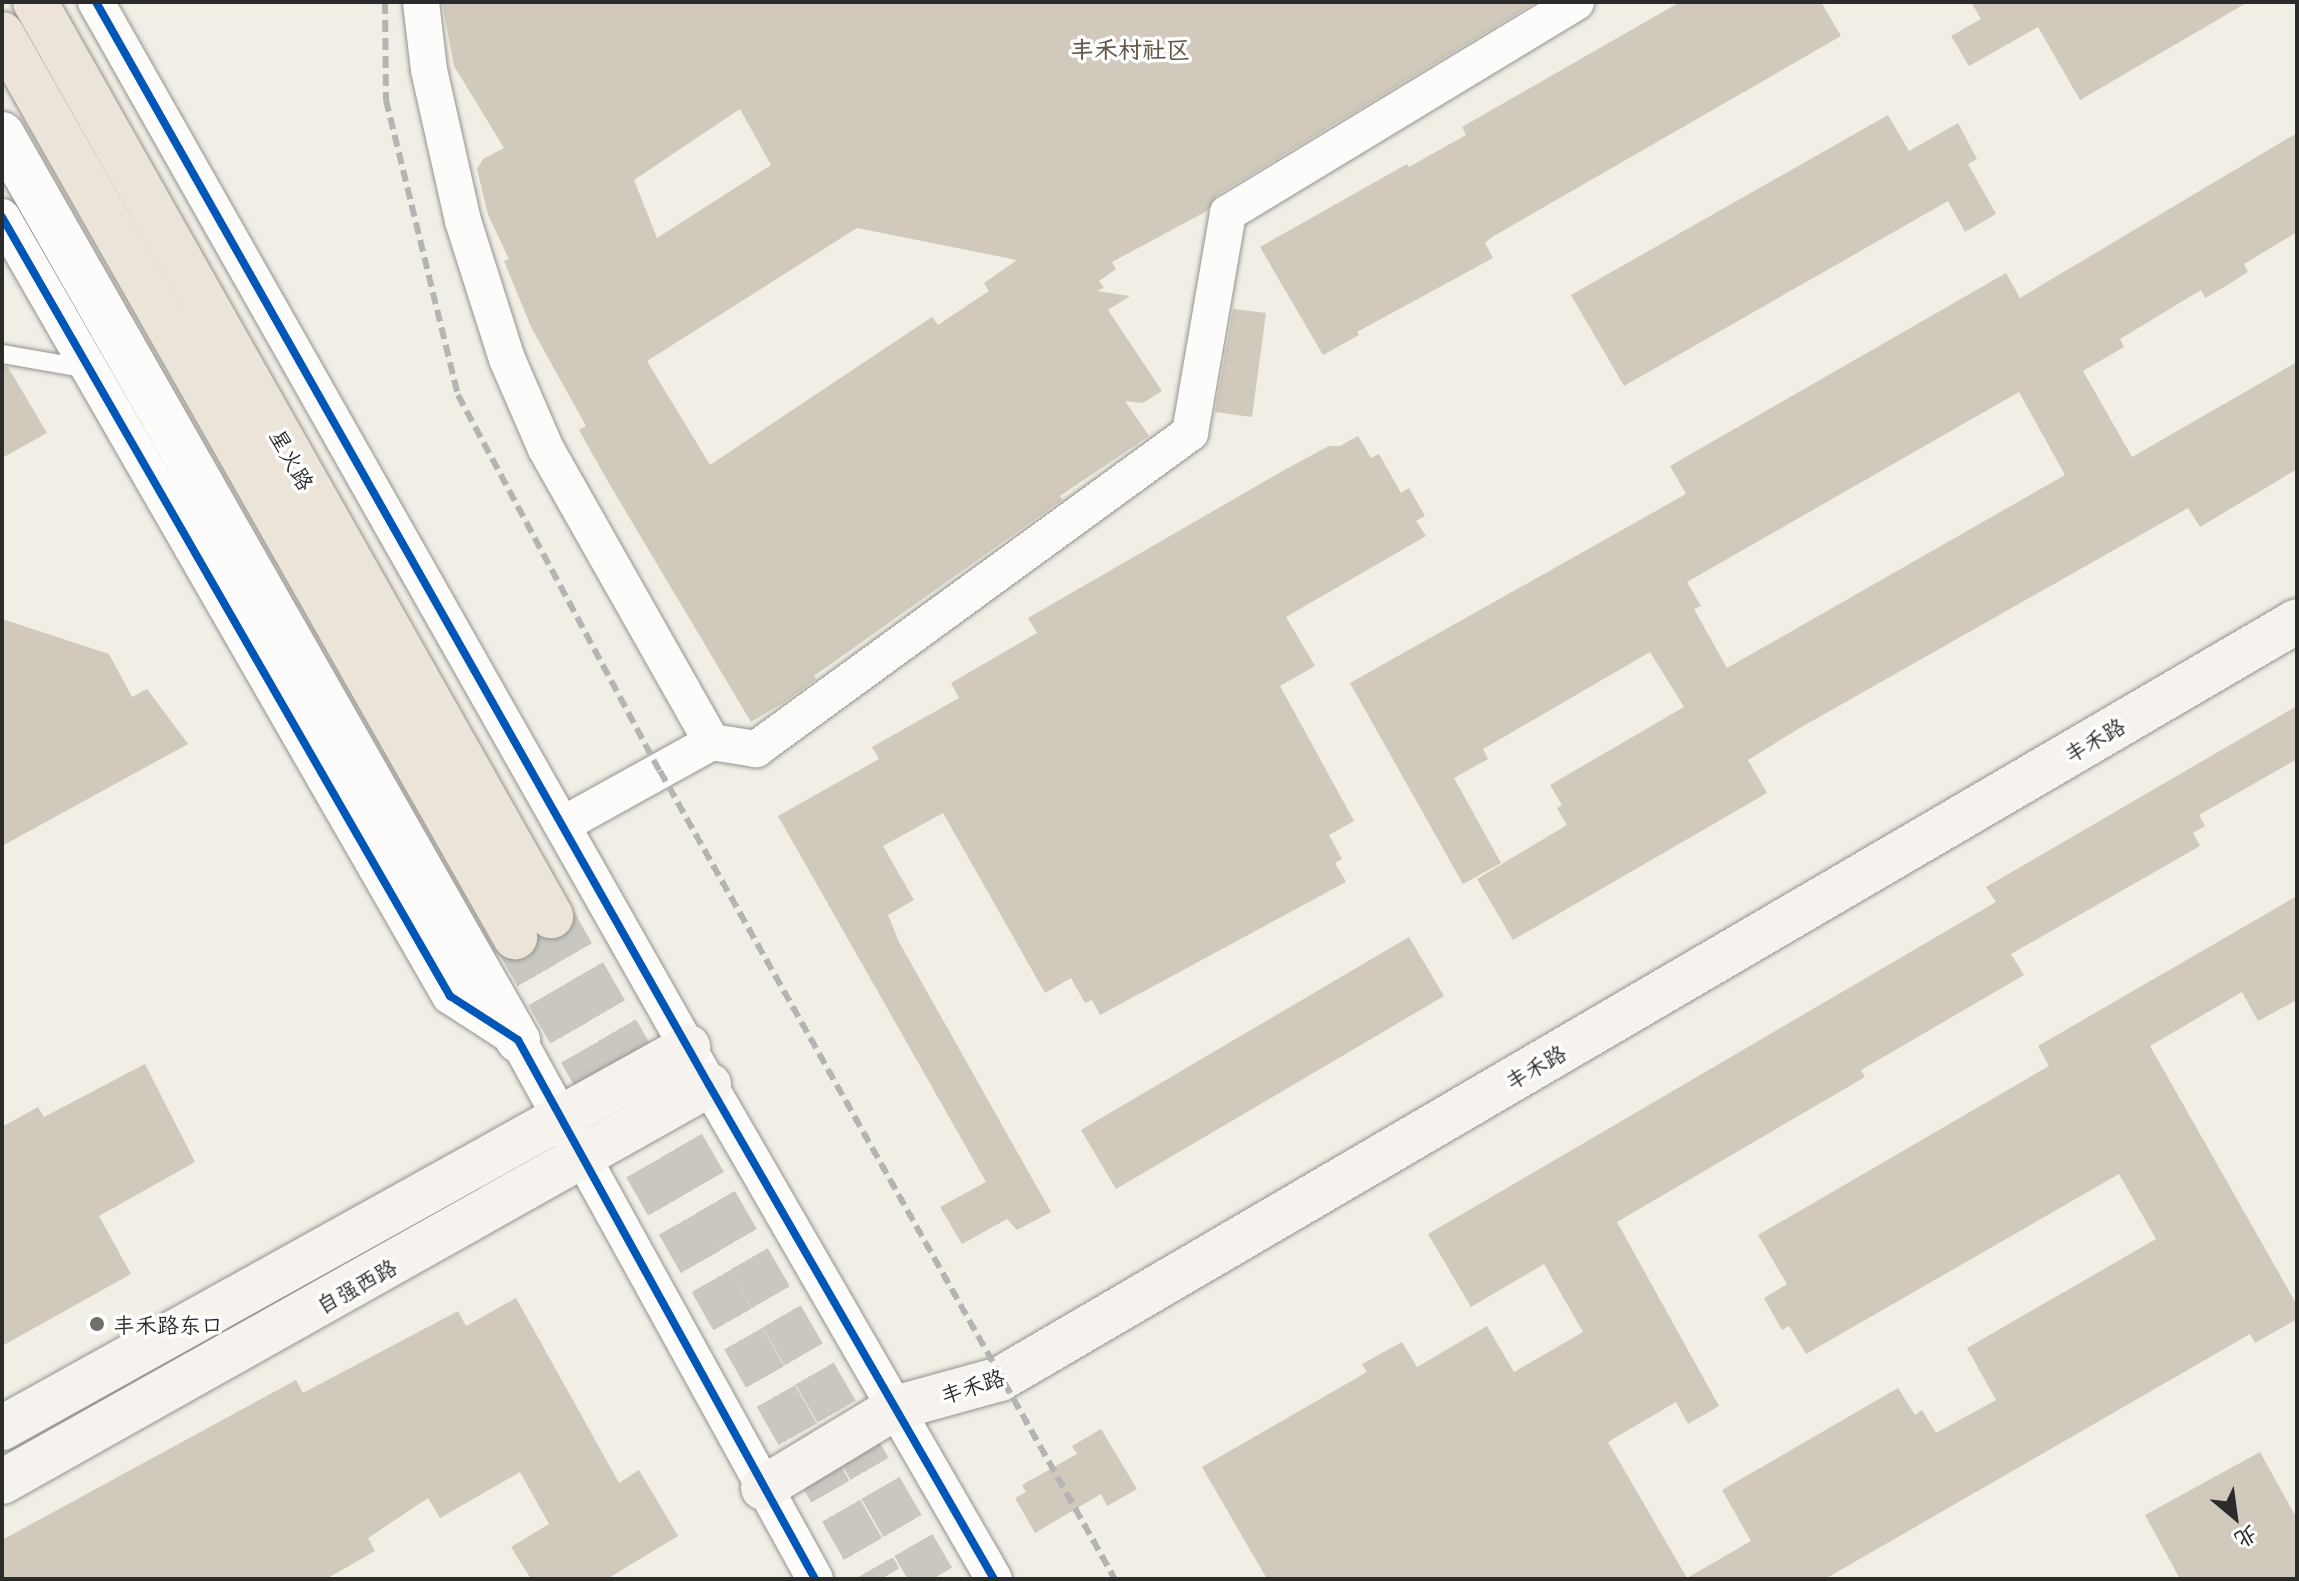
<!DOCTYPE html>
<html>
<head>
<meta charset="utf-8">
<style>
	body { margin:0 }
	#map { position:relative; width:2299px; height:1581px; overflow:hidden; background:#f0eee5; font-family:"Playpen Sans","LXGW WenKai TC",sans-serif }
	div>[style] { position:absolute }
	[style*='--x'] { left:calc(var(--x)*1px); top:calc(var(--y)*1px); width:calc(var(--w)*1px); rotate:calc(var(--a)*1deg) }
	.building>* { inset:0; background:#d1c9bc }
	.primary-tunnel>* { height:44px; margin-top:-22px; transform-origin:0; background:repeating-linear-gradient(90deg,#c9c7c0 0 44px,transparent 0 66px) }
	.roads { filter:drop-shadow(0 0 2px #94938e) drop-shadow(0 0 2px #94938e) }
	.service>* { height:18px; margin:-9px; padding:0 9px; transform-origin:9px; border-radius:9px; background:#fdfcfb }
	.minor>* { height:36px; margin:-18px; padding:0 18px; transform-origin:18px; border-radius:18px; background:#fdfcfb }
	.tertiary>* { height:44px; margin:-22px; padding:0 22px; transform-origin:22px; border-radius:22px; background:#fdfcfb }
	.secondary>* { height:44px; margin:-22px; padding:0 22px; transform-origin:22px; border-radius:22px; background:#f6f3ee }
	.primary>* { height:44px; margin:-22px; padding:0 22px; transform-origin:22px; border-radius:22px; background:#ece4d9 }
	.rail>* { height:6px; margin-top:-3px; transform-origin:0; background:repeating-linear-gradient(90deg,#b4b4b3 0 12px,transparent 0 18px) }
	.cycleway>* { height:8px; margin:-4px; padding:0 4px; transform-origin:4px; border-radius:4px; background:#0057b8 }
	.dots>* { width:22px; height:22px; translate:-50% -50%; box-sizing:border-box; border:4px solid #fff; border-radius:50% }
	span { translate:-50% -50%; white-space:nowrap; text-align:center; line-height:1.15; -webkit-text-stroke:7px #fff; paint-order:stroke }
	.street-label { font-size:22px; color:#2b2b2b }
	.poi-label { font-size:22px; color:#2b2b2b }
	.left { translate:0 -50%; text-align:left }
	.neighbourhood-label { font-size:24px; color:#665848; font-weight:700 }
	.frame { position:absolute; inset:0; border:4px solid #2b2b2b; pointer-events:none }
	.north { position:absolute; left:2195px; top:1477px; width:80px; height:80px; -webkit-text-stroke:6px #fff; paint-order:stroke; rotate:151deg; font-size:22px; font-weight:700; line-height:32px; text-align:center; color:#2b2b2b }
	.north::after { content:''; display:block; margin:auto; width:28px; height:36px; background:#2b2b2b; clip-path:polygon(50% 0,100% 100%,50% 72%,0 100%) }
</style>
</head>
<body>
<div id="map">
	<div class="building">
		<div style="clip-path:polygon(evenodd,442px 2px,1536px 2px,1217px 195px,1207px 211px,1112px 262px,1116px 269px,1099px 281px,1104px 288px,1097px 291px,1130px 296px,1108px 310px,1162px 391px,1143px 403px,1125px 401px,1149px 436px,1060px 496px,1062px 500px,814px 676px,816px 679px,786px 701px,751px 722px,607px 480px,579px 430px,586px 426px,531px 327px,504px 261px,509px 259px,488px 215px,477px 169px,483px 159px,504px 148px,454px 66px,442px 2px,740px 109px,771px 165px,657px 238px,634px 180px,740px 109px,442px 2px,857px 228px,1017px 260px,984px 283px,989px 291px,938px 325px,932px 317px,710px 465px,647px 361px,857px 228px)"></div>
		<div style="clip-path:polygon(1680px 2px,1821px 2px,1841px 36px,1492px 237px,1485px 243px,1493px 258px,1357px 332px,1359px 335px,1323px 355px,1260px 247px,1407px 164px,1409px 167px,1466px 135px,1462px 127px)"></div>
		<div style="clip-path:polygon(1971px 2px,2248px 2px,2080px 100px,2038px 27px,1969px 66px,1951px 36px,1981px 19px)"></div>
		<div style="clip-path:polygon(1888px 115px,1909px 151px,1958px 123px,1977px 159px,1968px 164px,1996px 214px,1965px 232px,1948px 201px,1624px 386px,1571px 295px)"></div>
		<div style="clip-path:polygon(evenodd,2297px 133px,2297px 232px,2244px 264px,2248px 272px,2229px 284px,2205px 298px,2201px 290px,2120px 339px,2124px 347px,2083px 371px,2132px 457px,2297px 362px,2297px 469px,2200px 527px,2188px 508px,1798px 729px,1748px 760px,1767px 793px,1513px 940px,1477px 879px,1567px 825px,1557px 808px,1562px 805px,1550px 785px,1684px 707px,1650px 652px,1483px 749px,1488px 759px,1454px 778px,1501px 863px,1463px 884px,1350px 683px,1686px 494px,1670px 466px,2006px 273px,2020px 298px,2297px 133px,2019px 392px,2065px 475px,1727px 668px,1694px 609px,1701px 606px,1687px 582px,2019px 392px)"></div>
		<div style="clip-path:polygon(1233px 309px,1266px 313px,1252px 417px,1215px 412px)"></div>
		<div style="clip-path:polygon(2px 366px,8px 367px,47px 433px,2px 458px)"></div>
		<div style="clip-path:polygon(1358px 436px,1371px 458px,1379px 454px,1401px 493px,1409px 488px,1425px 516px,1416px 521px,1426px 536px,1286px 617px,1315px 666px,1280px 686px,1354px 821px,1329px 835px,1342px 859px,1335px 863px,1346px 882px,1100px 1015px,1092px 1000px,1085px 1003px,1071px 978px,1045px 993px,943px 813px,883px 846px,914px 900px,888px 915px,899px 942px,1051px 1212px,1017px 1230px,1007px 1219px,962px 1244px,940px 1207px,986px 1182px,778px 816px,879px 759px,872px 747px,959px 698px,951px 683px,1037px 633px,1028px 618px,1286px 469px,1329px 446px,1340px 446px)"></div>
		<div style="clip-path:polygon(2px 619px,109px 654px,132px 697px,147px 689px,188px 744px,2px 846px)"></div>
		<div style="clip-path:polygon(2297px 706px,2297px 759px,2199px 815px,2205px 826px,2193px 833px,2200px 846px,2011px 954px,2024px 975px,1861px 1070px,1865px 1077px,1617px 1222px,1719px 1406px,1688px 1424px,1676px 1402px,1608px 1442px,1687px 1578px,1751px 1541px,1722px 1490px,1898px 1388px,1915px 1415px,1922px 1410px,1936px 1433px,1996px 1400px,1967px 1348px,2156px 1239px,2119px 1174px,1806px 1354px,1789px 1326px,1782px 1330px,1764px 1298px,1787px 1284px,1758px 1235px,2049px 1066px,2038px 1046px,2297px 896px,2297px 1000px,2258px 1021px,2242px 992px,2150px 1046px,2297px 1305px,2297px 1319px,2255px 1343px,2250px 1334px,1825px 1579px,1267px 1579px,1202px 1467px,1367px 1372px,1362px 1364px,1402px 1342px,1417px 1367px,1487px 1326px,1514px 1372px,1583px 1332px,1544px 1264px,1471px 1307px,1428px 1234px,1996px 902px,1986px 887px)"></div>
		<div style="clip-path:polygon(1409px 937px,1444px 996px,1116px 1189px,1081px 1130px)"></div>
		<div style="clip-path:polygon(145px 1064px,195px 1162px,99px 1216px,131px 1274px,2px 1346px,2px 1127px,38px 1107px,44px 1117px)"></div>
		<div style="clip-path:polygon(516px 1298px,619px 1483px,639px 1470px,678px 1536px,607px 1579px,531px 1579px,511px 1547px,549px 1524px,520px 1472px,440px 1518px,428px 1498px,368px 1538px,375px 1551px,326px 1579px,2px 1579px,2px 1540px,261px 1399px,296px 1380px,303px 1393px,458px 1311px,466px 1326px)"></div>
		<div style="clip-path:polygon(1101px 1429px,1137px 1489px,1107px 1506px,1101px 1494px,1035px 1533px,1015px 1498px,1026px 1492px,1022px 1485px,1077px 1454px,1072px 1446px)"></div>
		<div style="clip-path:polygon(2260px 1452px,2297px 1519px,2297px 1579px,2180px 1579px,2145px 1515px)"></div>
	</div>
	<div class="primary-tunnel">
		<div style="--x:551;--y:916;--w:765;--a:60.05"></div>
		<div style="--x:515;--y:937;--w:739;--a:60.38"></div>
	</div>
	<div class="roads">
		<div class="service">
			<div style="--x:2;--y:354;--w:88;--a:9.8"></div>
		</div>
		<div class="minor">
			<div style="--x:96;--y:2;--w:1244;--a:60.49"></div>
			<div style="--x:709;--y:1085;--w:570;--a:60.02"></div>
			<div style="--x:421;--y:2;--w:68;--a:83.3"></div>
			<div style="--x:429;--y:70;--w:155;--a:77.3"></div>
			<div style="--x:463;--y:221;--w:145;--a:72.3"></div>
			<div style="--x:507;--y:359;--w:98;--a:66.6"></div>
			<div style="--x:546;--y:449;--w:337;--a:60.5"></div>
			<div style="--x:2;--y:217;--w:899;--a:60.1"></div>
			<div style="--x:450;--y:996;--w:81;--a:32.9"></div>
			<div style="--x:518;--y:1040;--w:615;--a:61.14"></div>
			<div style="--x:564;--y:824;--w:169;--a:-29"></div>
			<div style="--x:712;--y:742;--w:45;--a:9"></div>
			<div style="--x:756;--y:749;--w:537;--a:-36.06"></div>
			<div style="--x:1190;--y:433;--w:223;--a:-80.2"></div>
			<div style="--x:1228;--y:213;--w:407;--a:-31.2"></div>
		</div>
		<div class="tertiary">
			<div style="--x:2;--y:134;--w:1043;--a:60.34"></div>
		</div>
		<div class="secondary">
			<div style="--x:2;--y:1428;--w:785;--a:-29.05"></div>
			<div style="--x:2;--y:1482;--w:811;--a:-29.32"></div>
			<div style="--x:763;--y:1488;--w:154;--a:-31.2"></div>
			<div style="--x:895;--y:1408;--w:109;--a:-15.4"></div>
			<div style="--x:1000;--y:1379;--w:1502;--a:-30.3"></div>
		</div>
		<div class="primary">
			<div style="--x:35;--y:2;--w:1050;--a:60.55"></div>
			<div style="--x:2;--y:34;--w:1039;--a:60.4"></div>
		</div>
	</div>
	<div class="rail">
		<div style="--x:385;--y:2;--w:98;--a:89.4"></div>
		<div style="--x:386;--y:100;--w:304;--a:76.3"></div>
		<div style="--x:458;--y:395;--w:427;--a:61.8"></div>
		<div style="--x:660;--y:771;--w:927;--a:60.62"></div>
	</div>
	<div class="cycleway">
		<div style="--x:96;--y:2;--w:1244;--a:60.49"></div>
		<div style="--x:709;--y:1085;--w:570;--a:60.02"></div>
		<div style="--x:2;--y:217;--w:899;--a:60.1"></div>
		<div style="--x:450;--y:996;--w:81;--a:32.9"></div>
		<div style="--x:518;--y:1040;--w:615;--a:61.14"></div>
	</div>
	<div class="dots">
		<div style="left:97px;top:1324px;background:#706f6c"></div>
	</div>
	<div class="street-label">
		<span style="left:293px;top:459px;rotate:61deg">星火路</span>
		<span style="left:2094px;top:739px;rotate:-30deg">丰禾路</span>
		<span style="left:1535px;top:1066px;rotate:-30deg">丰禾路</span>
		<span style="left:356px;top:1285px;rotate:-29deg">自强西路</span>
		<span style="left:972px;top:1385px;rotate:-18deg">丰禾路</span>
	</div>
	<div class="poi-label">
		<span class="left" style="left:113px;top:1324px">丰禾路东口</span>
	</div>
	<div class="neighbourhood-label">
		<span style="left:1130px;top:49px">丰禾村社区</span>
	</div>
	<div class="frame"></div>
	<div class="north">北</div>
</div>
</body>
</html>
